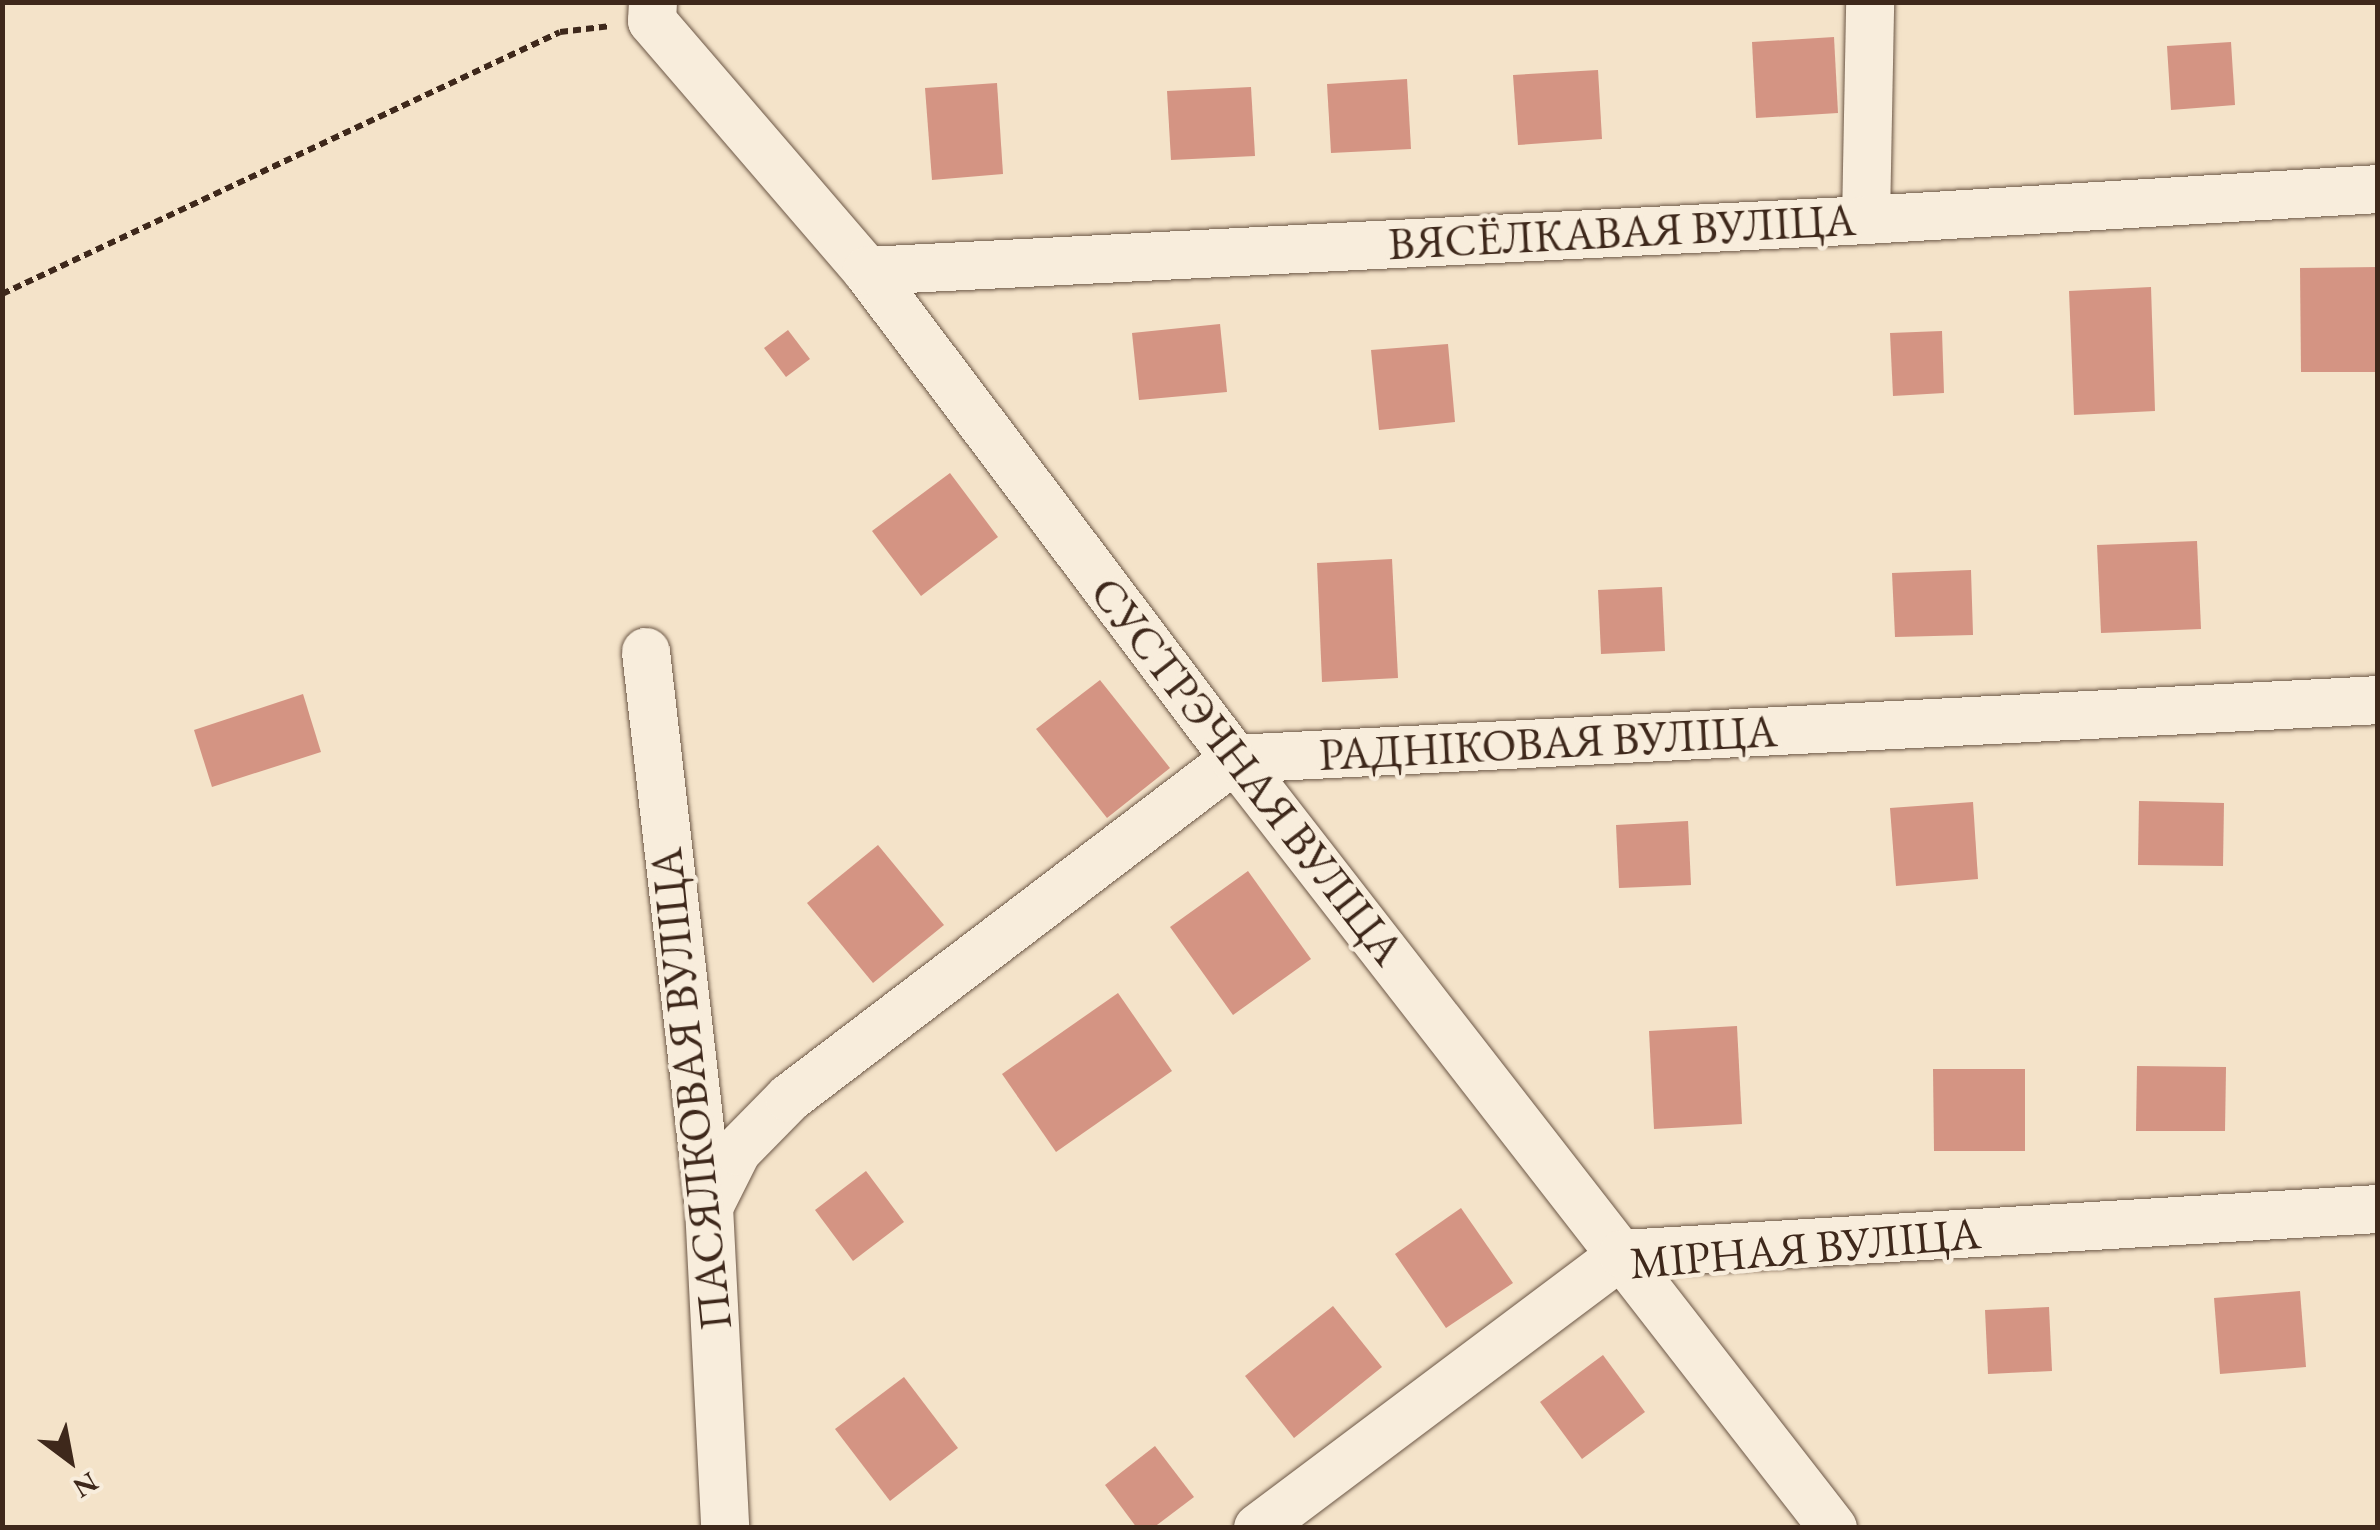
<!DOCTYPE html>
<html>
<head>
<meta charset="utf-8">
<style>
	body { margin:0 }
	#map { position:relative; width:2380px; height:1530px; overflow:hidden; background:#f4e3c9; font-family:"EB Garamond",serif }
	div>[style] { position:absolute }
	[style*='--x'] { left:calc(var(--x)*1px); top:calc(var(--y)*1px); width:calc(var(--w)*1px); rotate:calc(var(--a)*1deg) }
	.building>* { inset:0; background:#d49483 }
	.path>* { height:6px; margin-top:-3px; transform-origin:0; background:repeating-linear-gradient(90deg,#3e281b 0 8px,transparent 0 13px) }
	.roads { filter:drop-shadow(0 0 2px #6c5746) drop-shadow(0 0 2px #6c5746) }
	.minor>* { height:48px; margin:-24px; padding:0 24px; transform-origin:24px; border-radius:24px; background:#f8eddc }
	span { translate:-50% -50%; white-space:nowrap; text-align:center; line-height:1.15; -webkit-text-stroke:9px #f8eddc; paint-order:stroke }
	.street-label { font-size:45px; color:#3e281b }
	.frame { position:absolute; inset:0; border:5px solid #3e281b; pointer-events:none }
	.north { position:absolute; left:20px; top:1410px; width:100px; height:100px; -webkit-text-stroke:8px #f8eddc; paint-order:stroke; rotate:148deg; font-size:28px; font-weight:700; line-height:40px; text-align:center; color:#3e281b }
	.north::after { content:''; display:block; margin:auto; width:35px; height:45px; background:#3e281b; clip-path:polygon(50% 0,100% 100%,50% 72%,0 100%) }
</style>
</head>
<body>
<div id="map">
	<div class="building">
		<div style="clip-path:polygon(1834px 37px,1838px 113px,1756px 118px,1752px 42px)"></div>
		<div style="clip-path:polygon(2231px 42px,2235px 105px,2171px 110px,2167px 46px)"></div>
		<div style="clip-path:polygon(1598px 70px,1602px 139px,1518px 145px,1513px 75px)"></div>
		<div style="clip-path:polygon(1407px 79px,1411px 149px,1331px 153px,1327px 84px)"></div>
		<div style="clip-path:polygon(997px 83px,1003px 174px,932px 180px,925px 88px)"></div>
		<div style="clip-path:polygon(1251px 87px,1255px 156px,1171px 160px,1167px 91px)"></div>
		<div style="clip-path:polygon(2378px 267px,2378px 372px,2301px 372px,2300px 268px)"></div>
		<div style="clip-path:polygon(2151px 287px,2155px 411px,2074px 415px,2069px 291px)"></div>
		<div style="clip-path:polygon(1220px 324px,1227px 392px,1139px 400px,1132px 333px)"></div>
		<div style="clip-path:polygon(788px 330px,810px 359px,786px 377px,764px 348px)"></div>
		<div style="clip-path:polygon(1942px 331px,1944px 393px,1893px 396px,1890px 333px)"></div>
		<div style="clip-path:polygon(1448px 344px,1455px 422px,1379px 430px,1371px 350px)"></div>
		<div style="clip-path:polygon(950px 473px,998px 537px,921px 596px,872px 531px)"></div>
		<div style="clip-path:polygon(2197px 541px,2201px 629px,2101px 633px,2097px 545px)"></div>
		<div style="clip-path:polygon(1392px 559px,1398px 678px,1322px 682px,1317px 563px)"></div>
		<div style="clip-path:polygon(1971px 570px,1973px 635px,1895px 637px,1892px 573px)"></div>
		<div style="clip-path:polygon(1662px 587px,1665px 651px,1601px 654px,1598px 590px)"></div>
		<div style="clip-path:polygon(1100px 680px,1170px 768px,1107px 818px,1036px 729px)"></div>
		<div style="clip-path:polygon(303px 694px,321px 752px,212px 787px,194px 730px)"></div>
		<div style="clip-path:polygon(2139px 801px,2224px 803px,2223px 866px,2138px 865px)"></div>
		<div style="clip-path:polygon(1973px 802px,1978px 879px,1896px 886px,1890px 808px)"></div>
		<div style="clip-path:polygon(1688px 821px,1691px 885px,1619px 888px,1616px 825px)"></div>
		<div style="clip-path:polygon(878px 845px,944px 925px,873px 983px,807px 903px)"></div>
		<div style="clip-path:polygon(1248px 871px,1311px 959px,1233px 1015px,1170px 927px)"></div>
		<div style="clip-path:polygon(1118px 993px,1172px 1071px,1056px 1152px,1002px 1074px)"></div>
		<div style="clip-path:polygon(1737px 1026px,1742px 1124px,1654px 1129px,1649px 1031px)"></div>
		<div style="clip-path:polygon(2137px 1066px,2226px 1067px,2225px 1131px,2136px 1131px)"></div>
		<div style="clip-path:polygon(1933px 1069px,2025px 1069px,2025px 1151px,1934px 1151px)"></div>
		<div style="clip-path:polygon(866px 1171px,904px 1222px,853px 1261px,815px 1210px)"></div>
		<div style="clip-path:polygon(1461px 1208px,1513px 1283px,1446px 1328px,1395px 1254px)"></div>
		<div style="clip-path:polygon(2300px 1291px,2306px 1367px,2220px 1374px,2214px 1298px)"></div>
		<div style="clip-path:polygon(1333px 1306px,1382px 1367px,1294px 1438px,1245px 1376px)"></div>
		<div style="clip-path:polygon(2049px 1307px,2052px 1371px,1988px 1374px,1985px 1310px)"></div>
		<div style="clip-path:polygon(1603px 1355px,1645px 1412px,1582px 1459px,1540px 1402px)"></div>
		<div style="clip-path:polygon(904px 1377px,958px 1448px,890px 1501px,835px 1429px)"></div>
		<div style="clip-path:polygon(1155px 1446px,1194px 1497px,1153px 1528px,1137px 1528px,1105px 1485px)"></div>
	</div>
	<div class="path">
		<div style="--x:2;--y:294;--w:616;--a:-25.15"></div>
		<div style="--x:560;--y:32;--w:51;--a:-6.7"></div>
	</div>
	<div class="roads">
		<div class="minor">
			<div style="--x:653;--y:2;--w:19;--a:93"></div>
			<div style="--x:652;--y:21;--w:330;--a:49.3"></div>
			<div style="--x:867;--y:271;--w:611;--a:52.98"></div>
			<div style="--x:1235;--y:759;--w:974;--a:52.13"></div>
			<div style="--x:1866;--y:220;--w:218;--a:-88.9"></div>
			<div style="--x:867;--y:271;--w:1000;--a:-2.92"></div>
			<div style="--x:1866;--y:220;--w:513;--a:-3.46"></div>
			<div style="--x:646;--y:652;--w:559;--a:83.52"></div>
			<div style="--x:709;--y:1207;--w:321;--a:87.1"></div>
			<div style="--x:709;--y:1207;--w:63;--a:-63.4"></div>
			<div style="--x:737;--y:1151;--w:74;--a:-45.5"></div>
			<div style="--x:789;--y:1098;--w:560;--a:-37.24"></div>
			<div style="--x:1235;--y:759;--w:1145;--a:-2.95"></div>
			<div style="--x:1258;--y:1528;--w:456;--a:-36.9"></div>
			<div style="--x:1623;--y:1254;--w:756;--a:-3.41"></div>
		</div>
	</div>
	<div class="street-label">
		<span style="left:1622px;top:232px;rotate:-3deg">ВЯСЁЛКАВАЯ ВУЛІЦА</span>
		<span style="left:1548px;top:743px;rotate:-3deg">РАДНІКОВАЯ ВУЛІЦА</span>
		<span style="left:1247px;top:771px;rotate:52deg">СУСТРЭЧНАЯ ВУЛІЦА</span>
		<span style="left:691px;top:1089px;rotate:-96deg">ПАСЯЛКОВАЯ ВУЛІЦА</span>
		<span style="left:1805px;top:1248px;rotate:-5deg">МІРНАЯ ВУЛІЦА</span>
	</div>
	<div class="frame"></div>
	<div class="north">N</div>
</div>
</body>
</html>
